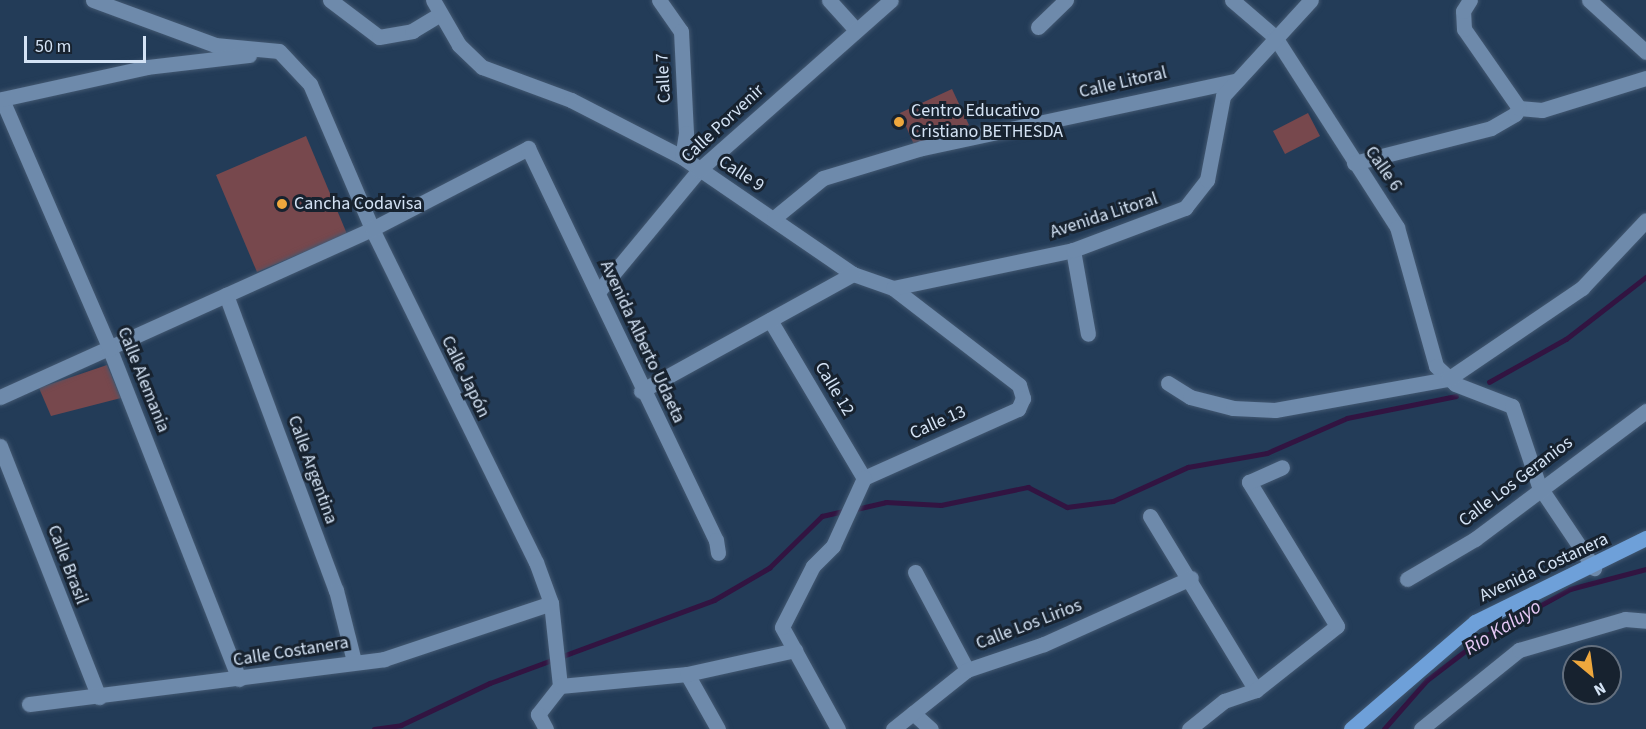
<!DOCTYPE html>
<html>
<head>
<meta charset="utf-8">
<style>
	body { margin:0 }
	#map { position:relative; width:1646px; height:729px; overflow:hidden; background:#233c58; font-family:"Source Sans 3",sans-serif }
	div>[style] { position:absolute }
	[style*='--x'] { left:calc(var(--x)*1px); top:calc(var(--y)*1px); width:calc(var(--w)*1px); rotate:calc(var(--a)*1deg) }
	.green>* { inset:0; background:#77484d }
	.stream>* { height:4.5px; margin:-2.25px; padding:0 2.25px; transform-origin:2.25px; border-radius:2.25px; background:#321441 }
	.roads { filter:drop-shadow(0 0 2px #435871) drop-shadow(0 0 2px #435871) }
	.minor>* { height:15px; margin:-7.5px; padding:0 7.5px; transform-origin:7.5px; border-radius:7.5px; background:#6e8aab }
	.major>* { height:15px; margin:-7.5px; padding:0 7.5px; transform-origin:7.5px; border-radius:7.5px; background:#6ea0d9 }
	.dots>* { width:16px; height:16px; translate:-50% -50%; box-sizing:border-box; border:3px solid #17222f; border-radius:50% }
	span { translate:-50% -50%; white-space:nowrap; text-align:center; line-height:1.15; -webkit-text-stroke:6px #17222f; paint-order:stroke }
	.street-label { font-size:18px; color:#d4e3f5 }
	.poi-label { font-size:18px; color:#d4e3f5 }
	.left { translate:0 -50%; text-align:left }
	.water-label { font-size:20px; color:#e5c8f5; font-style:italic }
	.north { position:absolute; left:1562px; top:645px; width:60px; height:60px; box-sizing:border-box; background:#17222f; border:2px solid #636f7e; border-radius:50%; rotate:151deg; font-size:16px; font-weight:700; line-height:24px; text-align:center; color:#d4e3f5 }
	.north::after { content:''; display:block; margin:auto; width:21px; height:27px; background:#eea73d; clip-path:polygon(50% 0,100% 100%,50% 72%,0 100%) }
	.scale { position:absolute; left:24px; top:36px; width:122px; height:27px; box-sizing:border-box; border:3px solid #d4e3f5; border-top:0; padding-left:8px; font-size:18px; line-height:21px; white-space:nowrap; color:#d4e3f5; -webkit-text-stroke:4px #17222f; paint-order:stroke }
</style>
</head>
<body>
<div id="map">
	<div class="green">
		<div style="clip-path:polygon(952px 89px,969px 125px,916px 149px,900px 113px)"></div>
		<div style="clip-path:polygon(1308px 113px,1320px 136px,1285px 154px,1273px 131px)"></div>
		<div style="clip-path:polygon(306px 136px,347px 234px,257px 272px,216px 175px)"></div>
		<div style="clip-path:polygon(107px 365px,121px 398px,51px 416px,39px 388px)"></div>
	</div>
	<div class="stream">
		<div style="--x:1489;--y:382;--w:88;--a:-29.2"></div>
		<div style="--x:1566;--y:339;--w:101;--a:-37.8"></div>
		<div style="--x:852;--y:510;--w:35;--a:-13"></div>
		<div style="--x:886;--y:502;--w:55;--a:3.1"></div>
		<div style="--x:941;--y:505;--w:89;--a:-11.7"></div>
		<div style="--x:1028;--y:487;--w:44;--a:27.1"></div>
		<div style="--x:1067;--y:507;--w:46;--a:-7.4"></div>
		<div style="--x:1113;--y:501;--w:82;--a:-24.4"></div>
		<div style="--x:1188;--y:467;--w:80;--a:-10"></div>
		<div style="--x:1267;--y:453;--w:87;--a:-23.6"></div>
		<div style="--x:1347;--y:418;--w:111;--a:-11.4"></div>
		<div style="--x:374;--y:729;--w:27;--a:-8"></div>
		<div style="--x:401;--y:725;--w:98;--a:-25.3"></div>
		<div style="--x:490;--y:683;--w:239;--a:-20.3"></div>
		<div style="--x:714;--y:600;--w:64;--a:-30.2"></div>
		<div style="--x:769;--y:568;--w:74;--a:-44.5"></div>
		<div style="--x:822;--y:516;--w:23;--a:-13"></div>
		<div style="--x:1384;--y:729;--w:65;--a:-48.7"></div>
		<div style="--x:1427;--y:680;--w:73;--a:-37.2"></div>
		<div style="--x:1485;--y:636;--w:97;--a:-28.9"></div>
		<div style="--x:1570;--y:589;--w:79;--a:-14.7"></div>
	</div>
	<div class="roads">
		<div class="minor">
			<div style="--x:93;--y:0;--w:130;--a:20.2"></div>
			<div style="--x:215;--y:45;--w:64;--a:5.4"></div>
			<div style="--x:279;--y:51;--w:45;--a:46.8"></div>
			<div style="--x:310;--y:84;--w:158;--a:66.8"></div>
			<div style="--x:372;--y:229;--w:371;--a:63.8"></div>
			<div style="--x:536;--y:562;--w:44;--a:69.9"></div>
			<div style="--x:551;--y:603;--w:83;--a:83.8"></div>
			<div style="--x:560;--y:686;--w:36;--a:128"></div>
			<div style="--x:538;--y:714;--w:17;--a:62"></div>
			<div style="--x:330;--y:0;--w:61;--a:37.1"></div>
			<div style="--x:379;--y:37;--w:34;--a:-10"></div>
			<div style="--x:412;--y:31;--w:31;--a:-31"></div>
			<div style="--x:433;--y:0;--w:52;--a:60"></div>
			<div style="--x:459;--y:45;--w:32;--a:44"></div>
			<div style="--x:482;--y:67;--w:95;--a:20.3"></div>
			<div style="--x:571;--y:100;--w:125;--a:27.2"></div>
			<div style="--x:682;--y:157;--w:207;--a:34.4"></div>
			<div style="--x:853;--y:274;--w:42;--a:19.3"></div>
			<div style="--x:893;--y:288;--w:159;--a:37.6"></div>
			<div style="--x:1019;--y:385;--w:14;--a:73"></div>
			<div style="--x:1023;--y:398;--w:12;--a:114"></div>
			<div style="--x:1018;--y:409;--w:169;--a:155.9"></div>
			<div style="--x:659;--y:0;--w:38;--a:55"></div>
			<div style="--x:681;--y:31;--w:102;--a:87.2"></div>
			<div style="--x:686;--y:133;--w:24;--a:99"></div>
			<div style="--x:829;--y:0;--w:40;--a:48"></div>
			<div style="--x:1232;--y:0;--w:57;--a:40.7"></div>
			<div style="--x:1275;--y:37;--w:226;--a:57.3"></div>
			<div style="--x:1397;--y:227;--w:144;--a:74.3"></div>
			<div style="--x:1436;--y:366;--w:26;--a:43"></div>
			<div style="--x:1455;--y:384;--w:61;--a:21.1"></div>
			<div style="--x:1512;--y:406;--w:84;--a:71.4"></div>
			<div style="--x:1539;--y:486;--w:99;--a:56.1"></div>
			<div style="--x:1589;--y:0;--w:77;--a:42.4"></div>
			<div style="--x:1038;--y:27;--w:39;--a:-44"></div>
			<div style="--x:1519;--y:108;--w:23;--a:5"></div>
			<div style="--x:1542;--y:110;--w:109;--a:-17.1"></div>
			<div style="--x:1354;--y:163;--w:141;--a:-14.3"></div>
			<div style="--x:1491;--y:128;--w:28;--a:-30"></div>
			<div style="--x:1515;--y:114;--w:7;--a:-56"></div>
			<div style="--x:1519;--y:108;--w:96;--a:-124.8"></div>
			<div style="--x:1464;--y:29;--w:18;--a:-93"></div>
			<div style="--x:1463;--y:11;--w:13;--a:-58"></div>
			<div style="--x:774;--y:218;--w:63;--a:-39.2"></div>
			<div style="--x:823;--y:178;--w:103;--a:-16.9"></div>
			<div style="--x:922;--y:148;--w:320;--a:-12.1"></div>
			<div style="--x:1073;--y:250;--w:85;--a:79.9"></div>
			<div style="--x:893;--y:288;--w:184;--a:-11.9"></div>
			<div style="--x:1073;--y:250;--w:120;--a:-20.6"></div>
			<div style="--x:1185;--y:208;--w:36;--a:-52"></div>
			<div style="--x:1207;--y:180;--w:86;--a:-79.2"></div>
			<div style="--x:1223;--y:96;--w:130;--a:-47.5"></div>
			<div style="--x:598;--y:292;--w:158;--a:-50.4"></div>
			<div style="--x:699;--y:170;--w:256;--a:-41.5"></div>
			<div style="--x:226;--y:295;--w:315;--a:69.6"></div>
			<div style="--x:336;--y:590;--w:73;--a:75.8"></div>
			<div style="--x:770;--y:320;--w:184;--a:59.3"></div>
			<div style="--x:1168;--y:383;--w:26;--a:32"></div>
			<div style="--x:1190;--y:397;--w:44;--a:14.3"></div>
			<div style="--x:1233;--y:408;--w:42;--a:2.7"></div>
			<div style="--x:1275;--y:410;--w:176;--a:-10.2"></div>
			<div style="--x:1448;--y:379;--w:162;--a:-34.2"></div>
			<div style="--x:1582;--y:288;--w:93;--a:-46.7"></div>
			<div style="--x:641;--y:391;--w:242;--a:-28.9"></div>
			<div style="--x:0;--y:397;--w:408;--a:-24.3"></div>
			<div style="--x:372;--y:229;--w:176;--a:-27.4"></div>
			<div style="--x:528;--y:148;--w:435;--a:64.4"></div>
			<div style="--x:716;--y:540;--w:13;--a:81"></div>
			<div style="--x:0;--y:446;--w:270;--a:68.5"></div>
			<div style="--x:1150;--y:516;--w:204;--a:58.7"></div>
			<div style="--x:915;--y:572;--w:111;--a:62"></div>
			<div style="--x:1407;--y:579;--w:79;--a:-30.5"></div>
			<div style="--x:1475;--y:539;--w:214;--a:-36.8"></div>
			<div style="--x:687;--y:674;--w:63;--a:60.6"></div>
			<div style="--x:239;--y:679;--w:354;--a:-111.4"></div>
			<div style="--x:110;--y:349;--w:272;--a:-113.4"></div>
			<div style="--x:2;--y:99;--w:148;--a:-12.4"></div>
			<div style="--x:147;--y:67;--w:103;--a:-6.7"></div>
			<div style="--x:560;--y:686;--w:128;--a:-5.4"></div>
			<div style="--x:687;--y:674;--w:111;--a:-12.5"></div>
			<div style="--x:29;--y:704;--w:358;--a:-7.2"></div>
			<div style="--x:384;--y:659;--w:176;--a:-18.5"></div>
			<div style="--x:913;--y:713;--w:24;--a:42"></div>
			<div style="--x:838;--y:729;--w:116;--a:-118.8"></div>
			<div style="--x:782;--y:627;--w:68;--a:-63.1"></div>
			<div style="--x:813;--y:566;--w:28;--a:-45"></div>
			<div style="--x:833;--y:546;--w:75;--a:-65.5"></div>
			<div style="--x:893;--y:729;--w:95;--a:-38.6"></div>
			<div style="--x:967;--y:670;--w:81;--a:-18.7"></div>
			<div style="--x:1044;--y:644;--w:161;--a:-24.2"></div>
			<div style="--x:1189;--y:729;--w:45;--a:-38.7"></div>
			<div style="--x:1224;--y:701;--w:34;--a:-19"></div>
			<div style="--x:1256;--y:690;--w:103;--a:-38.3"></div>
			<div style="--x:1337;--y:626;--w:169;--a:-121.4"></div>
			<div style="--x:1249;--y:482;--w:36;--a:-24"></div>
			<div style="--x:1421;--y:729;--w:126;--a:-38.9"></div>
			<div style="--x:1519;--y:650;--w:110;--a:-16.3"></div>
			<div style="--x:1625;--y:619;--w:21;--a:5"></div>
		</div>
		<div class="major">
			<div style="--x:1351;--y:729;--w:164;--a:-40.8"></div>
			<div style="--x:1475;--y:622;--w:191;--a:-26.2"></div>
		</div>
	</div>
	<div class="dots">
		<div style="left:899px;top:122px;background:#eea73d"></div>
		<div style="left:282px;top:204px;background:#eea73d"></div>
	</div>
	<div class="street-label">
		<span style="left:664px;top:78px;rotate:-93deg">Calle 7</span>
		<span style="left:1123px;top:83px;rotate:-13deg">Calle Litoral</span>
		<span style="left:723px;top:124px;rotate:-43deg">Calle Porvenir</span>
		<span style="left:1383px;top:169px;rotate:55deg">Calle 6</span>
		<span style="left:741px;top:174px;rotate:33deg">Calle 9</span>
		<span style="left:1104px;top:216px;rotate:-18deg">Avenida Litoral</span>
		<span style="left:642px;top:342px;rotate:65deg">Avenida Alberto Udaeta</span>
		<span style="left:465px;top:377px;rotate:64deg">Calle Japón</span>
		<span style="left:143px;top:380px;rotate:68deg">Calle Alemania</span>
		<span style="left:834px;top:389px;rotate:59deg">Calle 12</span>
		<span style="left:938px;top:423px;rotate:-24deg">Calle 13</span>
		<span style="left:312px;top:470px;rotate:70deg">Calle Argentina</span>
		<span style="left:1516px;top:482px;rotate:-37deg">Calle Los Geranios</span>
		<span style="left:67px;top:565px;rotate:69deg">Calle Brasil</span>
		<span style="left:1544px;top:568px;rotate:-25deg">Avenida Costanera</span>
		<span style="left:1029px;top:625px;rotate:-21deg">Calle Los Lirios</span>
		<span style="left:291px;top:652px;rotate:-9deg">Calle Costanera</span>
	</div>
	<div class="poi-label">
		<span class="left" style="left:911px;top:122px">Centro Educativo<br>Cristiano BETHESDA</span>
		<span class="left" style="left:294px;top:204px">Cancha Codavisa</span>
	</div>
	<div class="water-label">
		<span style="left:1503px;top:628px;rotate:-32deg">Rio Kaluyo</span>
	</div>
	<div class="north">N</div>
	<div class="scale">50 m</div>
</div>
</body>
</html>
